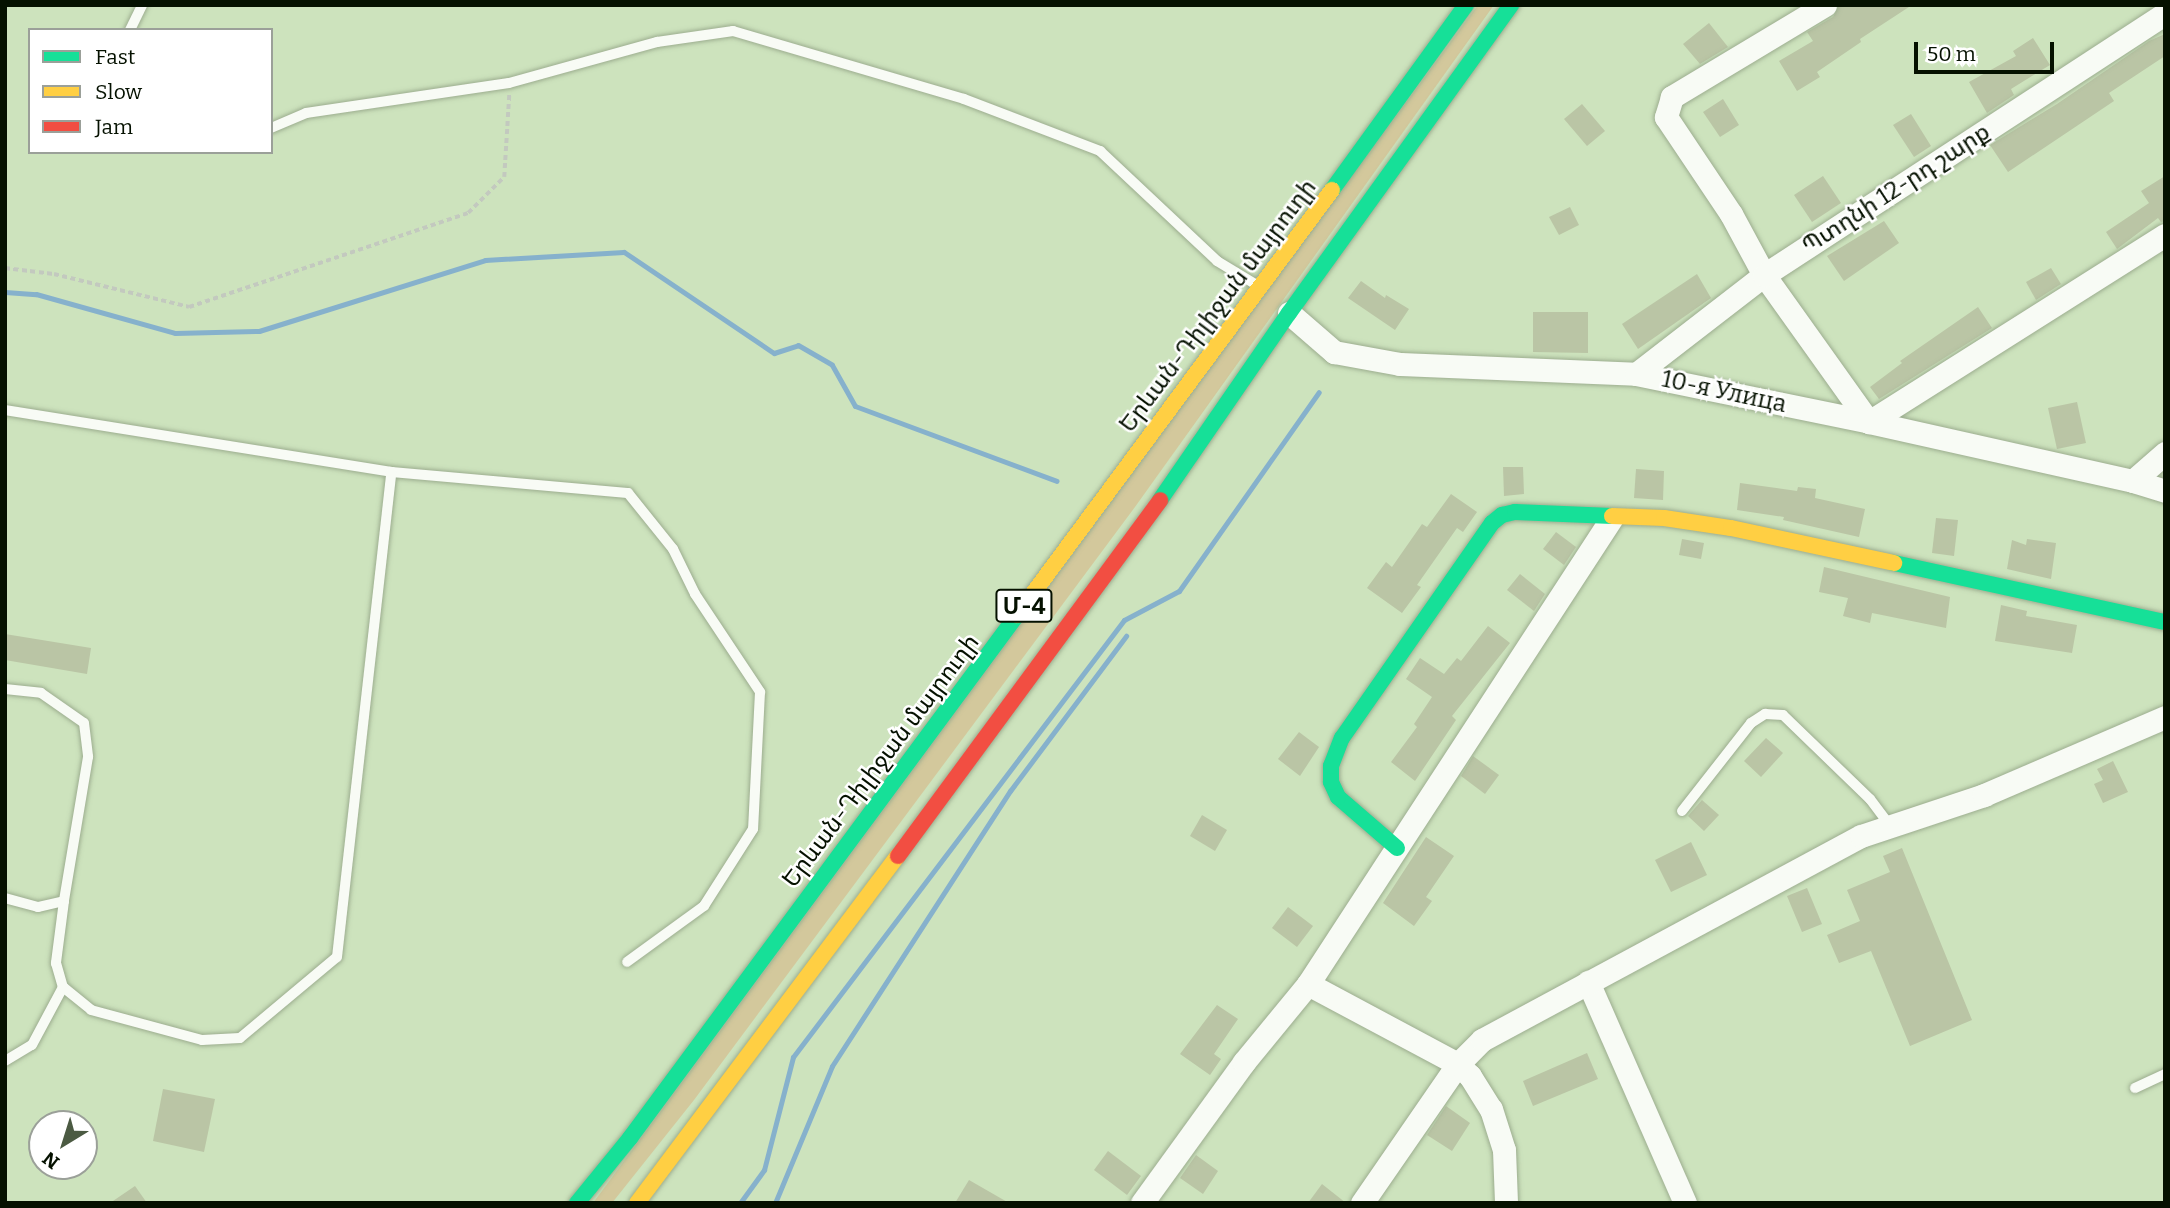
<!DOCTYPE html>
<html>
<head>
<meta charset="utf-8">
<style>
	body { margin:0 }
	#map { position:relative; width:2170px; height:1208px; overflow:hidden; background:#cde3bd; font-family:Bitter,"Noto Sans Armenian",serif }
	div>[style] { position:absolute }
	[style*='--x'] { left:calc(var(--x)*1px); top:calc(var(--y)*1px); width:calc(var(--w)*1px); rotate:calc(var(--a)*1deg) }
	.green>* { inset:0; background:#d3c89c }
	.stream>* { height:5px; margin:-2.5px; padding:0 2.5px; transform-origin:2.5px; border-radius:2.5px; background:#86b1cc }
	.building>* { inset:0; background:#bac5a5 }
	.path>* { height:3.5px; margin-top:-1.75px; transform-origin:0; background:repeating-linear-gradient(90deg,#c3c9bf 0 5px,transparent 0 8.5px) }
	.roads { filter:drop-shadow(0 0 2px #9cad8f) drop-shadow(0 0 2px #9cad8f) }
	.lane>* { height:10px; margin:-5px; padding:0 5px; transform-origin:5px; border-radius:5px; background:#f8fbf5 }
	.street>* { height:23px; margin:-11.5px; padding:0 11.5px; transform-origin:11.5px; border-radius:11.5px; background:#f8fbf5 }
	.fast>* { height:16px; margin:-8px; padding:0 8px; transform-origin:8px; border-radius:8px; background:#16e098 }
	.slow>* { height:16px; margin:-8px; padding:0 8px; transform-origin:8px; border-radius:8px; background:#ffcf43 }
	.jam>* { height:16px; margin:-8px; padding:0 8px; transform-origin:8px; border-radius:8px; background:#f24e42 }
	span { translate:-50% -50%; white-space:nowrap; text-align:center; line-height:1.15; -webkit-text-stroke:5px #fff; paint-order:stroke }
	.shield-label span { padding:2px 5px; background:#fff; border:2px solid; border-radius:5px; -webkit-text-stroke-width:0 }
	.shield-label { font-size:23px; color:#051100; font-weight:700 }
	.street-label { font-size:24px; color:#051100 }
	.frame { position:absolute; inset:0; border:7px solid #051100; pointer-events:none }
	.legend { position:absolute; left:28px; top:28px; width:245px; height:126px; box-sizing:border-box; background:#fff; border:2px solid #9ba099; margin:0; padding:9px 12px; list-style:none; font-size:21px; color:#051100 }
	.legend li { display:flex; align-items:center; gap:14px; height:35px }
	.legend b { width:35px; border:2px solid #9ba099 }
	.north { position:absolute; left:28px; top:1110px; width:70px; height:70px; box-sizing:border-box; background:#fff; border:2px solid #9ba099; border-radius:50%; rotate:218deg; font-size:19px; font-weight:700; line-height:28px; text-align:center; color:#051100 }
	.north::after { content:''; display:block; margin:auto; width:24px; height:32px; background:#4b5a42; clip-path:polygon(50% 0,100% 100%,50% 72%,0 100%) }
	.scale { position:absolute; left:1914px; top:42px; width:140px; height:32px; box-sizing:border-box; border:4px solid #051100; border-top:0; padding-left:9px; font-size:21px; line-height:24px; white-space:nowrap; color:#051100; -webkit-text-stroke:5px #fff; paint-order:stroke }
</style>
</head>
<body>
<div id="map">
	<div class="green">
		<div style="clip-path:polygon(1478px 5px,1494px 5px,1135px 507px,694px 1100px,612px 1203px,593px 1203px)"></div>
	</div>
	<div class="stream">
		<div style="--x:5;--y:292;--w:31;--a:4"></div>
		<div style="--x:36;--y:294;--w:144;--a:15.7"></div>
		<div style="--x:175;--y:333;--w:84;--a:-1.4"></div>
		<div style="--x:259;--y:331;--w:237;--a:-17.4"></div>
		<div style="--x:485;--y:260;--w:139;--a:-3.3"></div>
		<div style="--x:624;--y:252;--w:181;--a:34"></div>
		<div style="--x:774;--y:353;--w:25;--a:-18"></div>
		<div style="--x:798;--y:345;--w:39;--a:30"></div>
		<div style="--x:832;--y:365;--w:47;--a:60.7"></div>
		<div style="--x:855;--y:406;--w:215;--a:20.4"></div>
		<div style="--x:740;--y:1203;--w:41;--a:-54"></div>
		<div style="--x:764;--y:1170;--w:117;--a:-75.6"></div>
		<div style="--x:793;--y:1057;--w:548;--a:-52.86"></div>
		<div style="--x:1124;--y:620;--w:62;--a:-27.8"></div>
		<div style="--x:1179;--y:591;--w:243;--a:-54.9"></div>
		<div style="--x:775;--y:1203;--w:148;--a:-67.4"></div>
		<div style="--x:832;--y:1066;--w:328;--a:-57.1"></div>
		<div style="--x:1010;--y:791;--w:194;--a:-53.2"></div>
	</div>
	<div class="building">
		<div style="clip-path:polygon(1839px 5px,1912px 5px,1860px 39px,1861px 42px,1817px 72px,1820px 77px,1797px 91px,1779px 61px,1813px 41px,1807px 32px,1833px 17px)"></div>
		<div style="clip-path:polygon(1709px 23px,1728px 47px,1700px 64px,1683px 44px)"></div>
		<div style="clip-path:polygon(2165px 34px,2165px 56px,2109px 93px,2114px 101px,2008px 172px,1990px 145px,2057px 104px,2149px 41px)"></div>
		<div style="clip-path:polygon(2033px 38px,2050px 65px,2011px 89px,2014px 95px,1987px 113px,1969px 82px,2016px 56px,2013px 51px)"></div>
		<div style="clip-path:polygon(1723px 99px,1739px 125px,1720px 137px,1703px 112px)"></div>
		<div style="clip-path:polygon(1582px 104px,1605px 131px,1587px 146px,1564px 119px)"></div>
		<div style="clip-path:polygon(1911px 114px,1931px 146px,1914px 157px,1893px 125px)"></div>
		<div style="clip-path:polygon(1823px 176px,1841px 203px,1812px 222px,1794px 195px)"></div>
		<div style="clip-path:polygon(2165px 176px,2165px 221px,2161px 222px,2158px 218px,2117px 249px,2106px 232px,2149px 203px,2141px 191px)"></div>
		<div style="clip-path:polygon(1570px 207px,1579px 225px,1559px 235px,1549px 217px)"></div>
		<div style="clip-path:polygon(1884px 221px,1899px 243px,1844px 281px,1827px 256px)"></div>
		<div style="clip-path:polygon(2051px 268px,2061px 284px,2036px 300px,2026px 282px)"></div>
		<div style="clip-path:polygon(1697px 274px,1711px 298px,1638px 349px,1622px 324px)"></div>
		<div style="clip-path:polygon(1361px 281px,1385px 298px,1386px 295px,1409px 309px,1395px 330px,1348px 298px)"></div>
		<div style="clip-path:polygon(1978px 307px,1992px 328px,1879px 399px,1870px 387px,1902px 363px,1900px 361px)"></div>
		<div style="clip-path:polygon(1533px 312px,1588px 312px,1588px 353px,1533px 352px)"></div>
		<div style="clip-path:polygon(2077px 402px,2086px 443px,2057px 449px,2048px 408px)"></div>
		<div style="clip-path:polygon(1503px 467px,1523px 467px,1524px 494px,1504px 496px)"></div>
		<div style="clip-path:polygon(1636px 469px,1664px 471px,1663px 500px,1634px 498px)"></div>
		<div style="clip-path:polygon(1740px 483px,1797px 491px,1798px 487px,1816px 489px,1815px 498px,1865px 509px,1859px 537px,1783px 520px,1784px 517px,1737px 510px)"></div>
		<div style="clip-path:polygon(1451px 494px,1477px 512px,1463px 532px,1457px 528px,1417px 585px,1421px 587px,1402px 613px,1367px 588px,1386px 562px,1392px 567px,1422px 524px,1427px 527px)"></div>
		<div style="clip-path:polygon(1936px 518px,1958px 520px,1954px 556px,1932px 553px)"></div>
		<div style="clip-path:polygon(1556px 532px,1576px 547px,1564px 565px,1543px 549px)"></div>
		<div style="clip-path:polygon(1682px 539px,1704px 543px,1701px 559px,1679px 555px)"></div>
		<div style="clip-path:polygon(2027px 539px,2056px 543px,2051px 579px,2007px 569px,2012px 540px,2026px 545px)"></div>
		<div style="clip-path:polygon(1824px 567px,1950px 597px,1946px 628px,1872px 613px,1870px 623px,1843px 616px,1848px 598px,1819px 592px)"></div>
		<div style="clip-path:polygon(1520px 574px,1545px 594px,1534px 611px,1507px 590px)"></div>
		<div style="clip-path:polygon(2001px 605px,2027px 611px,2026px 616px,2077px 625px,2072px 653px,1995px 641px)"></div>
		<div style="clip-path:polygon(1488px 626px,1510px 643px,1452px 716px,1456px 720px,1415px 781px,1391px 762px,1417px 727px,1414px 724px,1432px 697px,1406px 679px,1420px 658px,1444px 674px,1457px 658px,1461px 661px)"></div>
		<div style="clip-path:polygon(5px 634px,91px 648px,87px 674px,5px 660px)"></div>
		<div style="clip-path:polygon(1299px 732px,1319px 747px,1300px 776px,1278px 759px)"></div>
		<div style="clip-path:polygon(1766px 738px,1783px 753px,1761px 777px,1744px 761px)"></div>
		<div style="clip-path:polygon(1473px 756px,1499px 775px,1485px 794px,1461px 776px)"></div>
		<div style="clip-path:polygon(2113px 761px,2128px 792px,2103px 803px,2094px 784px,2103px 780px,2097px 769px)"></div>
		<div style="clip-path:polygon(1702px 800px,1719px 815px,1704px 831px,1688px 816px)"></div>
		<div style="clip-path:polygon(1202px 815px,1227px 830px,1215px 851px,1190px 836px)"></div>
		<div style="clip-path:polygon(1426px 837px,1454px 856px,1426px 897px,1432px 901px,1414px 926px,1383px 903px)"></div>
		<div style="clip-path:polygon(1691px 842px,1707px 875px,1671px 892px,1655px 860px)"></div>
		<div style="clip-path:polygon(1902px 848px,1972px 1020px,1910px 1046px,1871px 951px,1839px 963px,1827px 935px,1860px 921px,1847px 890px,1890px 872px,1883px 856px)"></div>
		<div style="clip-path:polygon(1807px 888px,1822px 924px,1802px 932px,1787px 896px)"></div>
		<div style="clip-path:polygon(1288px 907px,1313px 926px,1297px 947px,1272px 928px)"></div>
		<div style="clip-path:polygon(1217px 1005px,1238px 1019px,1214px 1054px,1221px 1059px,1210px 1075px,1180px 1054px)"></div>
		<div style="clip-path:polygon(1587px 1053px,1598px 1079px,1533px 1106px,1523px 1081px)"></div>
		<div style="clip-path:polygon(163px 1089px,215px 1099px,204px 1152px,153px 1141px)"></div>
		<div style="clip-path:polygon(1446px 1106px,1470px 1123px,1452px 1151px,1427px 1135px)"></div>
		<div style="clip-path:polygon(1108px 1151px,1141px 1176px,1127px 1195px,1094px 1170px)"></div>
		<div style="clip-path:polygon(1196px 1155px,1218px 1171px,1203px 1194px,1180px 1178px)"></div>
		<div style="clip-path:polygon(969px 1180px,1009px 1203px,955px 1203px)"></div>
		<div style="clip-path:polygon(1322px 1184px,1346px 1203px,1308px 1203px)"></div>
		<div style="clip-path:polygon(135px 1186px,147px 1203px,110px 1203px)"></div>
	</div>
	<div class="path">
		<div style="--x:5;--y:268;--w:49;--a:7"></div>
		<div style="--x:54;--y:274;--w:139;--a:13.7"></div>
		<div style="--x:189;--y:307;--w:294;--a:-18.6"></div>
		<div style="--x:468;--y:213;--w:51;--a:-45"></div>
		<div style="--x:504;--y:177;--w:82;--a:-86.5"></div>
	</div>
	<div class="roads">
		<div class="lane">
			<div style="--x:130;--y:30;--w:28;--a:-64"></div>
			<div style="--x:271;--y:128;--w:38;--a:-23"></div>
			<div style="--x:306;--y:113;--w:205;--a:-8.4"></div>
			<div style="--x:509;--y:83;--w:154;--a:-15.5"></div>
			<div style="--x:657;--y:42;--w:77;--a:-8.2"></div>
			<div style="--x:733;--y:31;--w:241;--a:16.4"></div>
			<div style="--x:964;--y:99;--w:146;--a:20.9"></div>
			<div style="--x:1100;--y:151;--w:161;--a:43.2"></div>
			<div style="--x:1217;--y:261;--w:44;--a:31.2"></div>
			<div style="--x:5;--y:410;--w:391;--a:9.1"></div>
			<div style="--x:391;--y:472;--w:238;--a:5.1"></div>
			<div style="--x:628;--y:493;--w:72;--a:51.2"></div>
			<div style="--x:673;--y:549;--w:50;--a:63.9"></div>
			<div style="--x:695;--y:594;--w:118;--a:56.4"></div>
			<div style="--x:760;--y:692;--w:137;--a:92.9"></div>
			<div style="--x:753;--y:829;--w:91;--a:122.5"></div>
			<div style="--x:704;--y:906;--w:95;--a:144"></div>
			<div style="--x:5;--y:689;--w:36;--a:6"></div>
			<div style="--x:41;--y:693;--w:52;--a:34.9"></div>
			<div style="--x:84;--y:723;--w:34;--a:83"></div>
			<div style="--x:88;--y:757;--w:146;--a:99.5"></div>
			<div style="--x:64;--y:901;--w:27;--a:167"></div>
			<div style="--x:38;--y:907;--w:34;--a:-165"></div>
			<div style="--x:1682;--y:811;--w:112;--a:-51.9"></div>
			<div style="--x:1751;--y:723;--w:17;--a:-33"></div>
			<div style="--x:1765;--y:714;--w:18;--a:3"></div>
			<div style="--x:1783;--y:715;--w:121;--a:44"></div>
			<div style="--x:1870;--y:799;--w:34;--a:53"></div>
			<div style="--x:64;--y:901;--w:63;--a:97.4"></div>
			<div style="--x:56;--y:963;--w:25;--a:74"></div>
			<div style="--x:63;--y:987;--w:36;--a:39"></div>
			<div style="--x:91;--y:1010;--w:115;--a:15.1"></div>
			<div style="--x:202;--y:1040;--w:38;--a:-3"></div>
			<div style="--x:240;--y:1038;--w:126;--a:-39.9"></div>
			<div style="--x:337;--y:957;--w:488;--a:-83.6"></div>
			<div style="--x:5;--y:1061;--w:31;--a:-31"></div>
			<div style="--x:32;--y:1045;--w:66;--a:-61.9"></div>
			<div style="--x:2135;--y:1088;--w:33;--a:-25"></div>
		</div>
		<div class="street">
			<div style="--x:1825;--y:5;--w:179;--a:149"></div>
			<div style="--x:1672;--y:97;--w:21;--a:107"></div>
			<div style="--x:1666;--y:117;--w:117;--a:56.2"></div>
			<div style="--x:1731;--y:214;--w:69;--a:61.6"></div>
			<div style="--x:1764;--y:275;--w:181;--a:54.5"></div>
			<div style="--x:1869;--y:422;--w:350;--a:-32.3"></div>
			<div style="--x:1289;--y:313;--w:60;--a:40.9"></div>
			<div style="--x:1334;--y:352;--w:67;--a:10.3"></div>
			<div style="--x:1400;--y:364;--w:236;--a:2.4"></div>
			<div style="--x:1636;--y:374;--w:238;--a:11.6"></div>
			<div style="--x:1869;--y:422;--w:271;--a:12.6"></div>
			<div style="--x:2133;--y:481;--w:34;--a:17"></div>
			<div style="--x:1636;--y:374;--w:162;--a:-37.7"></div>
			<div style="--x:1764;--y:275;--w:478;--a:-33.1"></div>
			<div style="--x:2133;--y:481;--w:43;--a:-41.2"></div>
			<div style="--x:1588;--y:982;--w:241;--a:66.3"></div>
			<div style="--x:1308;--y:984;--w:170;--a:28.1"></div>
			<div style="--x:1458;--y:1064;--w:17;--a:45"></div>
			<div style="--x:1470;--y:1076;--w:39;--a:58"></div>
			<div style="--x:1491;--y:1109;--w:43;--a:72.4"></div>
			<div style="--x:1504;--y:1150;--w:53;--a:87.8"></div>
			<div style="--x:1142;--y:1203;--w:174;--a:-54.1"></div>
			<div style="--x:1244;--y:1062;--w:101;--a:-50.6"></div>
			<div style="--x:1308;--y:984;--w:555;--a:-56.91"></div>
			<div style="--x:1362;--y:1203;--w:169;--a:-55.4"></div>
			<div style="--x:1458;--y:1064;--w:34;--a:-45"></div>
			<div style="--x:1482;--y:1040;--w:430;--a:-28.3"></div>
			<div style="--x:1861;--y:836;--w:130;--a:-18.4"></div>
			<div style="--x:1984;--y:795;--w:197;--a:-23.3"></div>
		</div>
		<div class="fast">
			<div style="--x:1332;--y:190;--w:228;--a:-54.1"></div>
			<div style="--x:1160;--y:500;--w:227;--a:-55.4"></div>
			<div style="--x:1289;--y:313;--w:380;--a:-54.2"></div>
			<div style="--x:1894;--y:563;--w:277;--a:12.3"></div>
			<div style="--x:1397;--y:848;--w:78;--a:-139.2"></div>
			<div style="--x:1338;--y:797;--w:17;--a:-115"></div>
			<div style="--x:1331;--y:782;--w:16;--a:-90"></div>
			<div style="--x:1331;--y:766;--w:30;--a:-69"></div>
			<div style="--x:1342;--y:738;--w:262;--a:-55.1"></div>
			<div style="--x:1492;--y:523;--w:13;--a:-39"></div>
			<div style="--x:1502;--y:515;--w:13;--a:-13"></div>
			<div style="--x:1515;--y:512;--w:97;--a:2.4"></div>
			<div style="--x:577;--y:1203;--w:84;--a:-50.8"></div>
			<div style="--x:630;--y:1138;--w:651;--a:-53.5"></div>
		</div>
		<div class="slow">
			<div style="--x:1612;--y:516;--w:52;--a:2.2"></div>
			<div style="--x:1664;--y:518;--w:68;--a:8.5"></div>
			<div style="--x:1731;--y:528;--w:167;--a:12.1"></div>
			<div style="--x:1017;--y:615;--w:529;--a:-53.46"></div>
			<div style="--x:637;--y:1203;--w:434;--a:-53.1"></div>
		</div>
		<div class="jam">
			<div style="--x:898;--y:856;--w:442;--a:-53.6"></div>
		</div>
	</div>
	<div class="shield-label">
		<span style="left:1024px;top:606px">Մ-4</span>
	</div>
	<div class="street-label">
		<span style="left:1896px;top:189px;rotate:-33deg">Պտղնի 12-րդ շարք</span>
		<span style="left:1218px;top:306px;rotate:-53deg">Երևան-Դիլիջան մայրուղի</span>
		<span style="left:1724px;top:392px;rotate:12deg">10-я Улица</span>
		<span style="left:881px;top:761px;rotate:-53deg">Երևան-Դիլիջան մայրուղի</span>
	</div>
	<div class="frame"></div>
	<ul class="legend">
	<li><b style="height:9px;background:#16e098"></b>Fast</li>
	<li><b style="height:9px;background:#ffcf43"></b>Slow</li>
	<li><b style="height:9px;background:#f24e42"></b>Jam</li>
	</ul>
	<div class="north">N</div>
	<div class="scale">50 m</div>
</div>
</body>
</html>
